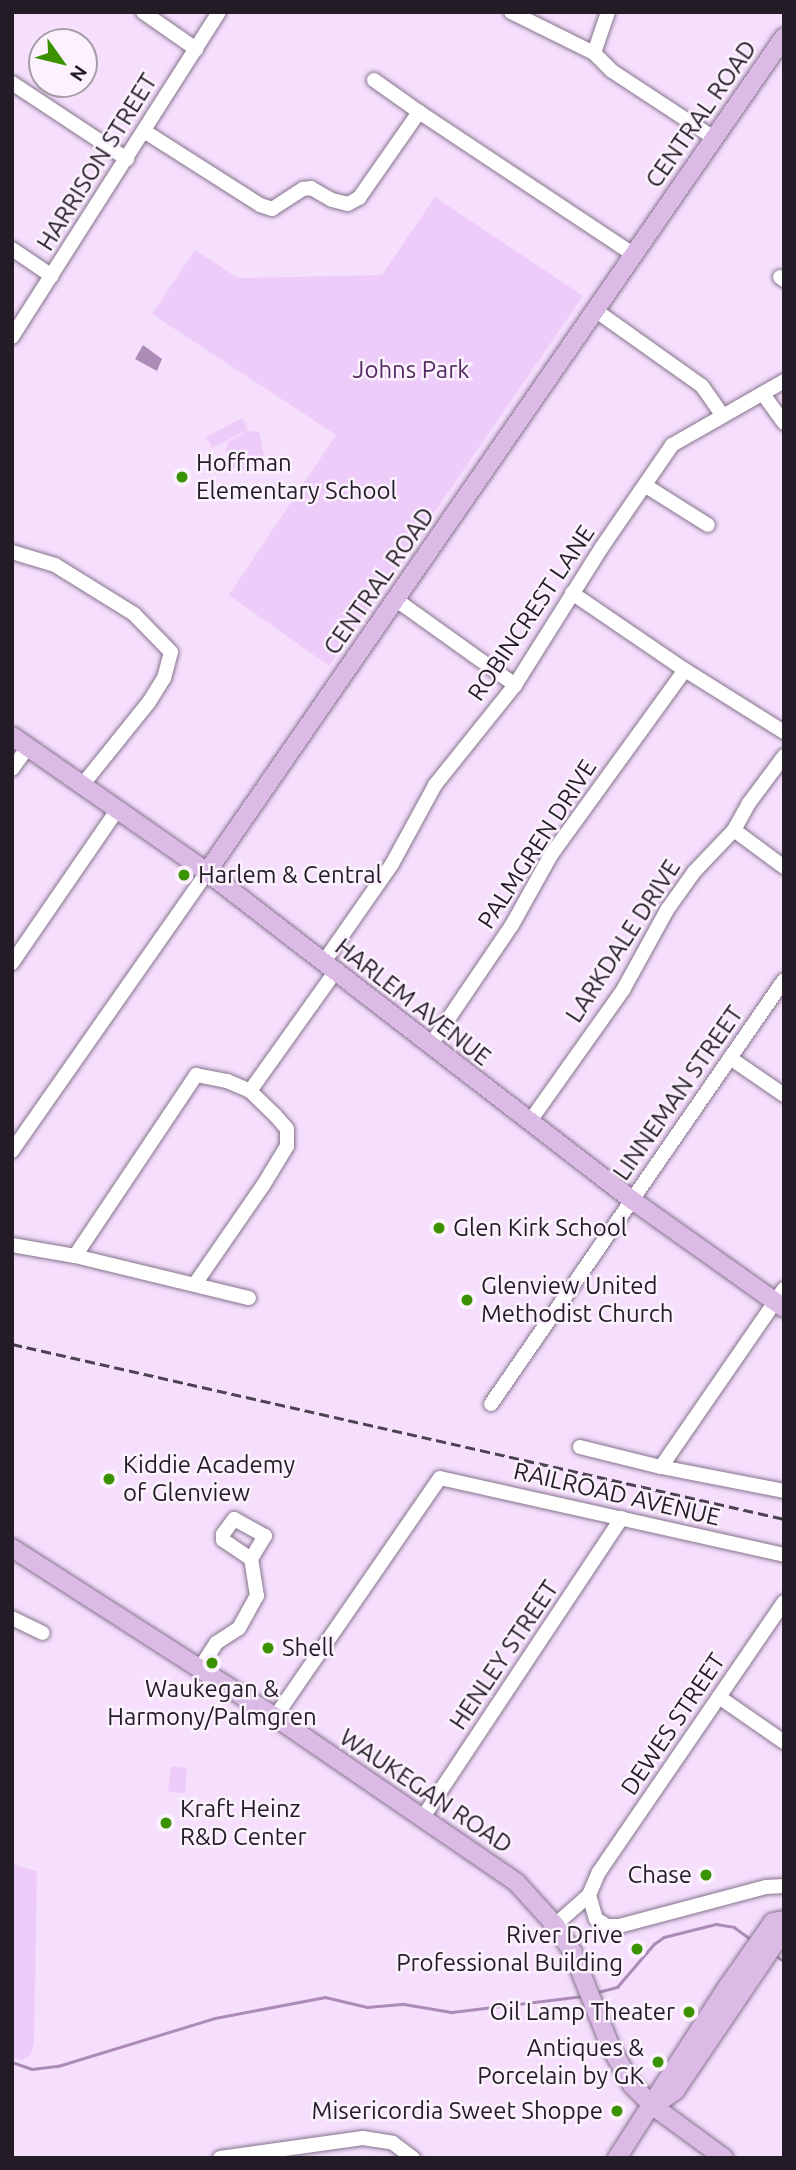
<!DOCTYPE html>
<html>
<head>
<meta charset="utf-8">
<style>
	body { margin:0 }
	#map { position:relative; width:796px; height:2170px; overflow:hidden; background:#f5dffd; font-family:Ubuntu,sans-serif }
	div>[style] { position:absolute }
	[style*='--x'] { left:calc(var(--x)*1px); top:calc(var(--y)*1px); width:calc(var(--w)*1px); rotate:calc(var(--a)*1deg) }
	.green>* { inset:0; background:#eeccf9 }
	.water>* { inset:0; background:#ac8cb6 }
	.stream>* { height:2.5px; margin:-1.25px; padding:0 1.25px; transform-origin:1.25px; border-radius:1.25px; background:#ac8cb6 }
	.roads { filter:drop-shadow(0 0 2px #86738d) drop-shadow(0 0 2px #86738d) }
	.minor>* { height:14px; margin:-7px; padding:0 7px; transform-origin:7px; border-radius:7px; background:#fff }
	.major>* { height:18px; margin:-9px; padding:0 9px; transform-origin:9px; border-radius:9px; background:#dbbbe5 }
	.rail>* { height:2.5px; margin-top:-1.25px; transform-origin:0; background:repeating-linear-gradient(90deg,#4d4251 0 10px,transparent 0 15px) }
	.dots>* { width:19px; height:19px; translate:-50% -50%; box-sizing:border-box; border:4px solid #fbf2fe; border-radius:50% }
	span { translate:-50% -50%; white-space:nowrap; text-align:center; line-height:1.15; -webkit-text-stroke:5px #fbf2fe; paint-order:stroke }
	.street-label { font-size:24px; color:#231b26 }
	.park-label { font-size:24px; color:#542b61 }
	.poi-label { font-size:24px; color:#231b26 }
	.left { translate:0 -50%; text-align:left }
	.right { translate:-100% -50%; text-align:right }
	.frame { position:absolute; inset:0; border:14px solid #231b26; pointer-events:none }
	.north { position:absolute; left:28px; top:28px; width:70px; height:70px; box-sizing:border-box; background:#fbf2fe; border:2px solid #a59ca8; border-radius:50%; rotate:124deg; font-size:19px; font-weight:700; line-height:28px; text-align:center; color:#231b26 }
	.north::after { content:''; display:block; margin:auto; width:24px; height:32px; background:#3b9200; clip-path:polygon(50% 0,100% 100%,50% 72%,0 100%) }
</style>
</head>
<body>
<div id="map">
	<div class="green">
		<div style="clip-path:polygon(435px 197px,583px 296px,329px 666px,229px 595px,336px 435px,152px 314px,195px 250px,238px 278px,382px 275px)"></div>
		<div style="clip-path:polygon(242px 418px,248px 430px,212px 448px,206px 437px)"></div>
		<div style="clip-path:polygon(248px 431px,259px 432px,264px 456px,249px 469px,241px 470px,229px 465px,226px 451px,228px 442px)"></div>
		<div style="clip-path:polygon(171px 1766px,187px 1768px,185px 1793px,168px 1792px)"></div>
		<div style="clip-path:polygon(12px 1864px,37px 1871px,34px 2044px,30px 2055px,22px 2061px,12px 2057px)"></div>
	</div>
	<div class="water">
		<div style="clip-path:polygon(143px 345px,162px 359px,157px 371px,135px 359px)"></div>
	</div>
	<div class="stream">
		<div style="--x:775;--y:1955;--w:11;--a:34"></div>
		<div style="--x:598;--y:1992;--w:20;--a:-15"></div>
		<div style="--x:617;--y:1987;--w:57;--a:-49.3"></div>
		<div style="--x:654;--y:1944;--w:12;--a:-35"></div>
		<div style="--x:664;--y:1937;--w:54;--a:-14"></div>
		<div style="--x:716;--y:1924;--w:18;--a:9"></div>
		<div style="--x:734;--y:1927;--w:22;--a:36"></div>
		<div style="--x:12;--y:2062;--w:21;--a:19"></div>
		<div style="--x:32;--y:2069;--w:26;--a:-7"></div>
		<div style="--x:58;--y:2066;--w:164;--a:-17"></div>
		<div style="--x:215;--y:2018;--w:112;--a:-10.8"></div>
		<div style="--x:325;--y:1997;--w:43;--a:13.4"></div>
		<div style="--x:367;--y:2007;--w:37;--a:-5"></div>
		<div style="--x:404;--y:2004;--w:49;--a:9.5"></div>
		<div style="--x:452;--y:2012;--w:134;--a:-6.9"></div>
	</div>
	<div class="roads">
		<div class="minor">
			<div style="--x:143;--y:12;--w:65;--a:34.9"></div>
			<div style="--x:511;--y:12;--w:93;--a:26.3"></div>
			<div style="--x:594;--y:53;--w:25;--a:45"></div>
			<div style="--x:612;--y:71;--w:122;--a:33.3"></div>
			<div style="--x:594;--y:53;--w:43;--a:-71.1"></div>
			<div style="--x:374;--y:80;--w:55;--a:35.4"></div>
			<div style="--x:12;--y:83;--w:138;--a:33.5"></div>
			<div style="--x:144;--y:131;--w:138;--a:32.5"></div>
			<div style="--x:260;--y:205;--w:13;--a:18"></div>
			<div style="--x:272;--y:209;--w:37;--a:-33"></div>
			<div style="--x:303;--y:189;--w:8;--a:-7"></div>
			<div style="--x:311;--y:188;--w:24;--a:30"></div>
			<div style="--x:332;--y:200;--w:16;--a:14"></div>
			<div style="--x:348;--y:204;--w:13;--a:-29"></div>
			<div style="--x:359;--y:198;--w:105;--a:-55.1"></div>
			<div style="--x:419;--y:112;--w:258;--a:33.6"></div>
			<div style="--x:12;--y:249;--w:48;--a:34"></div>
			<div style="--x:780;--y:277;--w:5;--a:37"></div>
			<div style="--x:595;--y:310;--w:131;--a:35.4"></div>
			<div style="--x:702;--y:386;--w:35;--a:55"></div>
			<div style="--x:12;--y:337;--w:385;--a:-57.5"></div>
			<div style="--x:763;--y:394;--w:36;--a:54"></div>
			<div style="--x:646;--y:486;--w:73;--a:32.2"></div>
			<div style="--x:12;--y:552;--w:45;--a:16.8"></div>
			<div style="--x:55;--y:565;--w:93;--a:31.8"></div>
			<div style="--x:134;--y:614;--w:53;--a:45.8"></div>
			<div style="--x:171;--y:652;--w:27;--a:105"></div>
			<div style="--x:164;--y:678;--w:28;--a:122"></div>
			<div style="--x:149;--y:702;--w:105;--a:128.8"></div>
			<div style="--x:572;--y:593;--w:137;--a:34.3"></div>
			<div style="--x:685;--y:670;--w:117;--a:32.1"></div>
			<div style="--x:395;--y:599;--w:148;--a:35.6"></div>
			<div style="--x:12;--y:769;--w:27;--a:-54"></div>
			<div style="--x:734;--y:830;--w:62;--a:36.5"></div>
			<div style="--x:12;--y:963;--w:187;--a:-55.5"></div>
			<div style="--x:323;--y:963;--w:121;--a:-55.1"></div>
			<div style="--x:392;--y:864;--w:90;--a:-61.4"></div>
			<div style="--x:435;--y:785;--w:128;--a:-51.3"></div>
			<div style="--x:515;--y:685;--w:163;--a:-57.8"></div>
			<div style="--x:602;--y:547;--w:124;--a:-55.5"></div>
			<div style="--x:672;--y:445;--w:129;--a:-29.7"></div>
			<div style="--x:430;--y:1046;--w:146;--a:-55.9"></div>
			<div style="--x:512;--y:925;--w:80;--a:-60.9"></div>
			<div style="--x:551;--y:855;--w:228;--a:-54.1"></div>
			<div style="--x:730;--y:1058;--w:65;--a:34.4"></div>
			<div style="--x:250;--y:1091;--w:146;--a:-54.5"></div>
			<div style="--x:530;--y:1121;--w:161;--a:-54.6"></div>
			<div style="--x:623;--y:990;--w:91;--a:-61.2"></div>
			<div style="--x:667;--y:910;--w:47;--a:-54.6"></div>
			<div style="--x:694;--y:872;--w:58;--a:-46.4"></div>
			<div style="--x:734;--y:830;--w:31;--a:-61"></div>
			<div style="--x:749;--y:803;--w:59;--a:-53.3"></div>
			<div style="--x:12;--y:1151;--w:340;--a:-55"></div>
			<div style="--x:12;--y:1245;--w:64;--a:9.9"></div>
			<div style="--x:75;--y:1256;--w:179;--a:13.6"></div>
			<div style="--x:75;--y:1256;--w:218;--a:-56.2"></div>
			<div style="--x:196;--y:1075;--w:32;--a:11"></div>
			<div style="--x:227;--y:1081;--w:25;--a:23"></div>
			<div style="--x:250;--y:1091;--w:35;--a:44"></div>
			<div style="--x:275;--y:1115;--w:18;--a:49"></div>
			<div style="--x:287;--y:1129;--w:17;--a:90"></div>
			<div style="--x:287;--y:1146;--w:44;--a:121.2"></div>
			<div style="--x:264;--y:1184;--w:121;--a:124.6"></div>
			<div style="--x:491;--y:1404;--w:515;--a:-55.35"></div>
			<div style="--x:580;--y:1447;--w:83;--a:13.9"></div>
			<div style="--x:661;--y:1467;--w:125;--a:11"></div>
			<div style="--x:661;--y:1467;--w:216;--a:-55.4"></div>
			<div style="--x:12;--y:1618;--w:34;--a:26"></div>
			<div style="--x:200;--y:1668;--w:30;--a:-57"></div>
			<div style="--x:216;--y:1643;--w:27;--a:-33"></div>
			<div style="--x:239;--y:1628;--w:37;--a:-61"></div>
			<div style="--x:257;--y:1596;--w:37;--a:-99"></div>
			<div style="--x:251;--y:1559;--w:27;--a:-59"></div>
			<div style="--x:265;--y:1536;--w:35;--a:-151"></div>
			<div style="--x:234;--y:1519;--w:19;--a:126"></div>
			<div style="--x:223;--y:1534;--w:6;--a:90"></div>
			<div style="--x:223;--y:1540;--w:34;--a:34"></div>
			<div style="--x:719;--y:1697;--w:79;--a:34.7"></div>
			<div style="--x:275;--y:1717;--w:290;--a:-55.4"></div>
			<div style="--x:440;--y:1478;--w:353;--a:12.6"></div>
			<div style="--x:423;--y:1817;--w:359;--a:-56.4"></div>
			<div style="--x:589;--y:1895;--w:25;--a:74"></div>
			<div style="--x:596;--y:1919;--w:13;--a:32"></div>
			<div style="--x:607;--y:1926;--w:12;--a:0"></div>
			<div style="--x:619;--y:1926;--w:152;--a:-14.9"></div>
			<div style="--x:766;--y:1887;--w:18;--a:-3"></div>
			<div style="--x:555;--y:1925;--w:45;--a:-41.4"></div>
			<div style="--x:589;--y:1895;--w:25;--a:-67"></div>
			<div style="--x:599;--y:1872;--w:327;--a:-55.6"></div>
			<div style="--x:220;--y:2158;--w:144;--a:-8"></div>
			<div style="--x:363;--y:2138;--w:30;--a:9"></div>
			<div style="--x:393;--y:2143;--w:25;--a:37"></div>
		</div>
		<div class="major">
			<div style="--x:12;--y:736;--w:238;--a:34.9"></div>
			<div style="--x:207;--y:872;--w:537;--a:37.66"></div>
			<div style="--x:632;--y:1200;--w:186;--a:35.4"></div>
			<div style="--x:207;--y:872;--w:1015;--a:-55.35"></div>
			<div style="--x:12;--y:1548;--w:313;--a:32.7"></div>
			<div style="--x:275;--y:1717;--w:293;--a:34.4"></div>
			<div style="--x:517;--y:1883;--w:57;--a:47.9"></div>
			<div style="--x:555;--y:1925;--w:33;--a:57"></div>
			<div style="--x:573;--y:1953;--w:102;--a:68.2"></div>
			<div style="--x:611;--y:2048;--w:43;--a:60.4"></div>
			<div style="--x:632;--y:2085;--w:30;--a:45"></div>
			<div style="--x:653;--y:2106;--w:88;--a:36.2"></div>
			<div style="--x:653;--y:2106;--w:27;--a:-34"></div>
			<div style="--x:675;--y:2091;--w:194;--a:-55.9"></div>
			<div style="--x:617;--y:2158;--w:205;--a:-57.2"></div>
			<div style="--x:728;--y:1986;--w:78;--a:-54.9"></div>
			<div style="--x:773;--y:1922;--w:11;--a:-10"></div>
		</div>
	</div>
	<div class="rail">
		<div style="--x:12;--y:1344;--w:792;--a:12.77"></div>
	</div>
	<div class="dots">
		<div style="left:182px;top:477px;background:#3b9200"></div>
		<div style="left:184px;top:875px;background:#3b9200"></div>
		<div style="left:439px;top:1228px;background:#3b9200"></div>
		<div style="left:467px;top:1300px;background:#3b9200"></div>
		<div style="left:109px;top:1479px;background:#3b9200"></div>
		<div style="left:268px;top:1648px;background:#3b9200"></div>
		<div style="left:212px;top:1663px;background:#3b9200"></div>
		<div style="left:166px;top:1823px;background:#3b9200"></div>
		<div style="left:706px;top:1875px;background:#3b9200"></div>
		<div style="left:637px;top:1949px;background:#3b9200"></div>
		<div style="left:689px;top:2012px;background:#3b9200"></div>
		<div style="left:658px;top:2062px;background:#3b9200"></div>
		<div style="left:617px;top:2111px;background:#3b9200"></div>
	</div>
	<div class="street-label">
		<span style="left:701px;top:114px;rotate:-55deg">CENTRAL ROAD</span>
		<span style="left:97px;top:162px;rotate:-58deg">HARRISON STREET</span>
		<span style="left:379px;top:581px;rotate:-55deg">CENTRAL ROAD</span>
		<span style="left:531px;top:613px;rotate:-56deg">ROBINCREST LANE</span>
		<span style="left:537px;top:844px;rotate:-57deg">PALMGREN DRIVE</span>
		<span style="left:623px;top:941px;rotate:-57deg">LARKDALE DRIVE</span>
		<span style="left:413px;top:1002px;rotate:38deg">HARLEM AVENUE</span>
		<span style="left:678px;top:1093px;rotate:-55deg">LINNEMAN STREET</span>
		<span style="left:617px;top:1494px;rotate:13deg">RAILROAD AVENUE</span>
		<span style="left:504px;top:1655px;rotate:-56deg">HENLEY STREET</span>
		<span style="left:673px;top:1724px;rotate:-56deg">DEWES STREET</span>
		<span style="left:426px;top:1791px;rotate:34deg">WAUKEGAN ROAD</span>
	</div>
	<div class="park-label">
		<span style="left:411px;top:370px">Johns Park</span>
	</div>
	<div class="poi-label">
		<span class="left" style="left:196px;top:477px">Hoffman<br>Elementary School</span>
		<span class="left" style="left:198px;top:875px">Harlem &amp; Central</span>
		<span class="left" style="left:453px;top:1228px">Glen Kirk School</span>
		<span class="left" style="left:481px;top:1300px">Glenview United<br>Methodist Church</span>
		<span class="left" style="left:123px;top:1479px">Kiddie Academy<br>of Glenview</span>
		<span class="left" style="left:282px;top:1648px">Shell</span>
		<span style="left:212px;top:1703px">Waukegan &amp;<br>Harmony/Palmgren</span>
		<span class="left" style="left:180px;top:1823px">Kraft Heinz<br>R&amp;D Center</span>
		<span class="right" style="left:692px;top:1875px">Chase</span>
		<span class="right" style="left:623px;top:1949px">River Drive<br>Professional Building</span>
		<span class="right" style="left:675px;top:2012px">Oil Lamp Theater</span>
		<span class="right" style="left:644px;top:2062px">Antiques &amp;<br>Porcelain by GK</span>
		<span class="right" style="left:603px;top:2111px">Misericordia Sweet Shoppe</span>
	</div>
	<div class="frame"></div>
	<div class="north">N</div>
</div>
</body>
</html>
